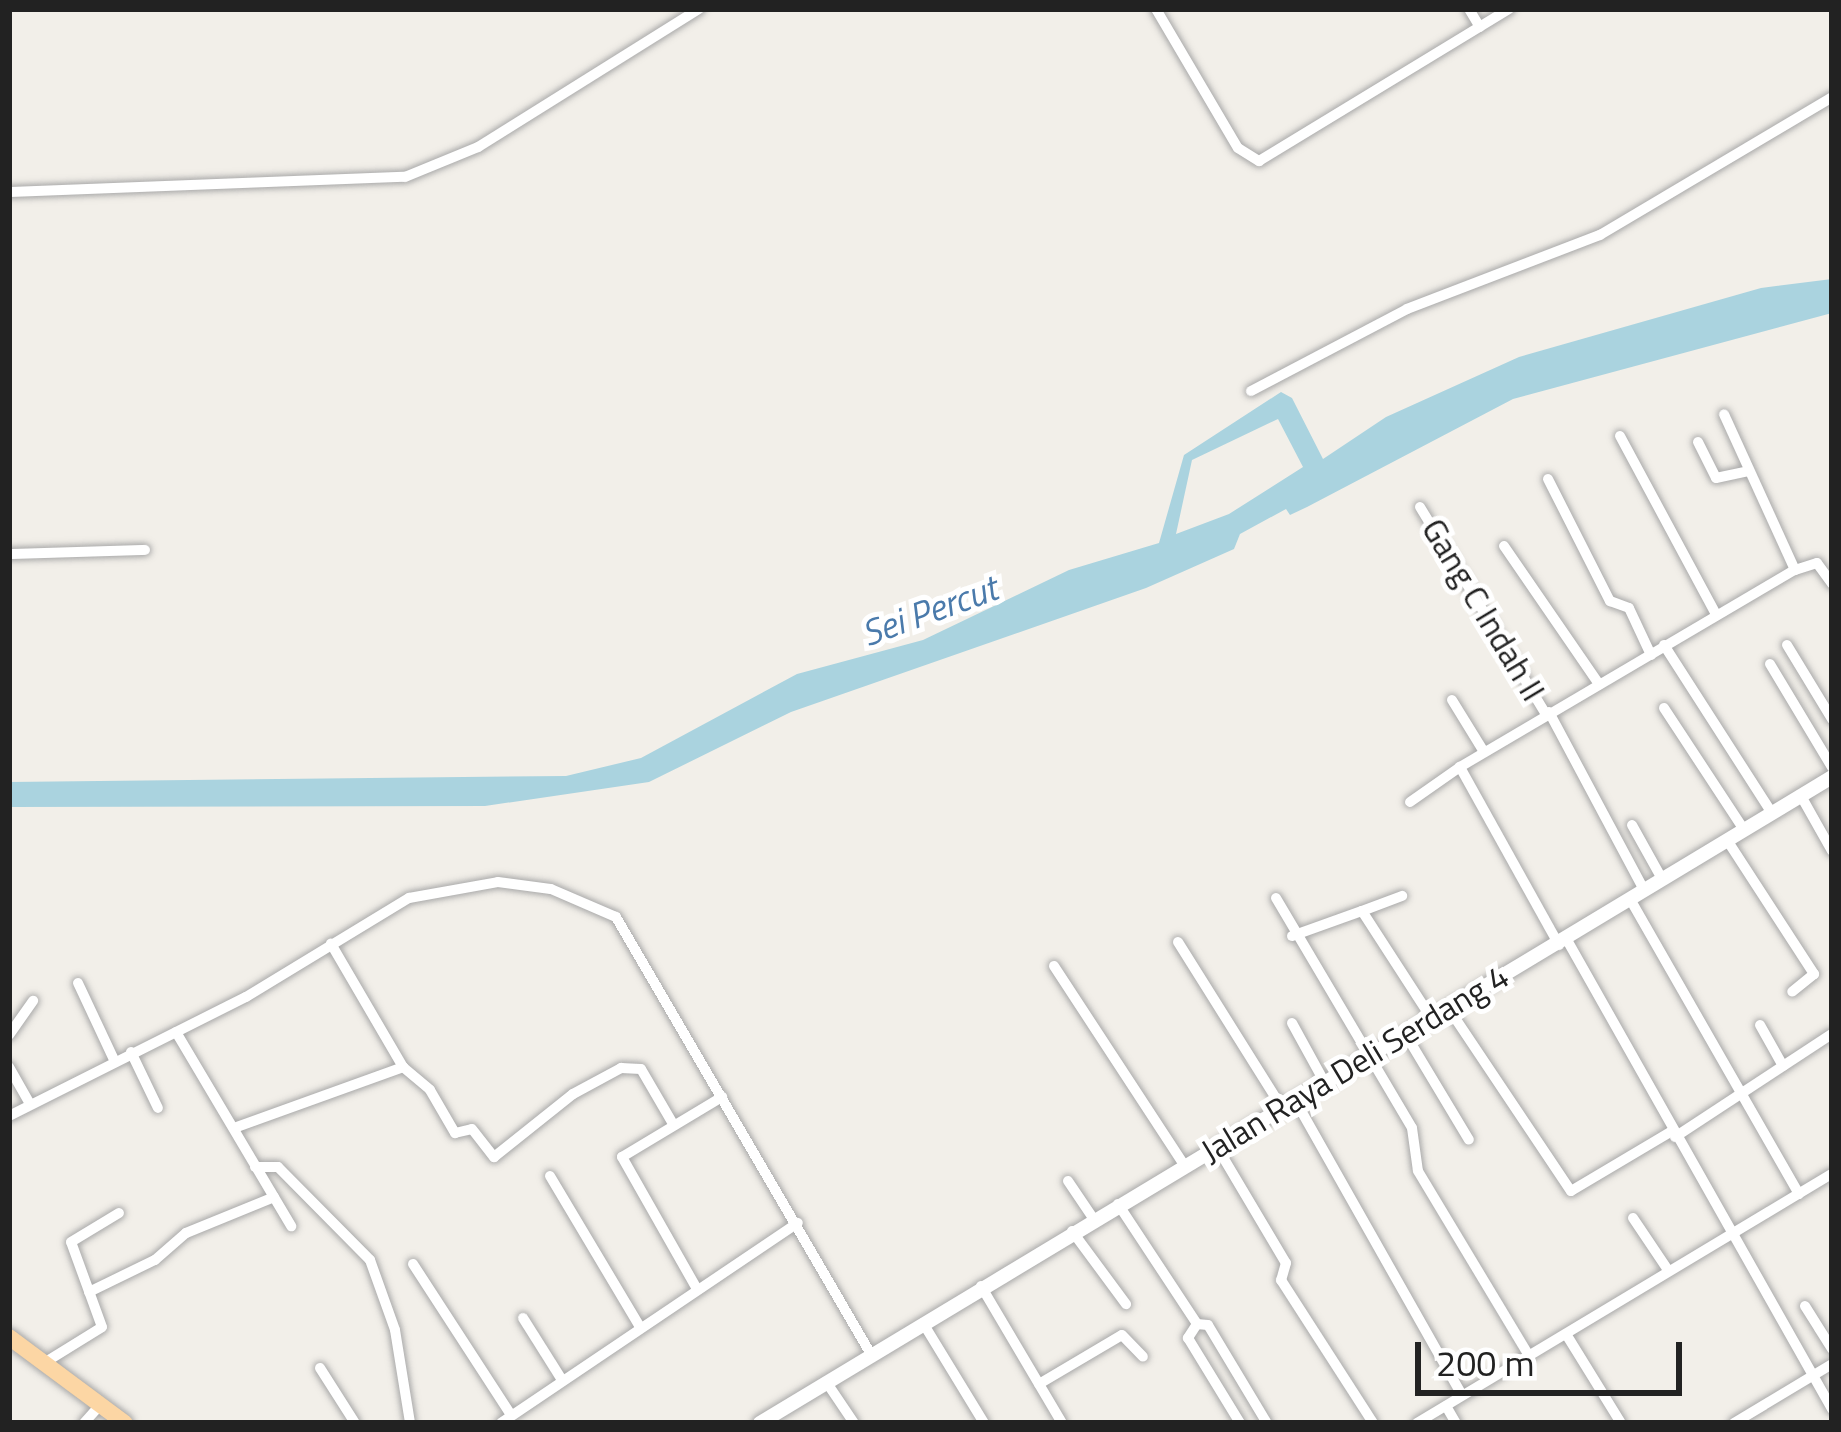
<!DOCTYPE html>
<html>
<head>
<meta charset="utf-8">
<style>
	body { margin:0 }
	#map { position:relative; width:1841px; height:1432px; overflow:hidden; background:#f2efe9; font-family:"Titillium Web",sans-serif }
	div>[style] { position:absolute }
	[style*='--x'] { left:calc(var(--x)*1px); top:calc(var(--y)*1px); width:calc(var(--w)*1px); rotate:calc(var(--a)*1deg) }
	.water>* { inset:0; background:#aad3df }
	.roads { filter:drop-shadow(0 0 3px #a9a9a9) drop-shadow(0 0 3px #a9a9a9) }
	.minor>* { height:10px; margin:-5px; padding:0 5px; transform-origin:5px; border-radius:5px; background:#fff }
	.tertiary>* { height:14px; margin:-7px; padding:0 7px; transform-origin:7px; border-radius:7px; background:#fff }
	.primary>* { height:16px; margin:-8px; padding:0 8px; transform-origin:8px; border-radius:8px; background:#fcd6a4 }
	span { translate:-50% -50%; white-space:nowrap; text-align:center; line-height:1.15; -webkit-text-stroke:10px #fff; paint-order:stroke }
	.street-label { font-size:33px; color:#222 }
	.water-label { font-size:36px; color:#4a7aab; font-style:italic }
	.frame { position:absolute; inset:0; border:12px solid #222; pointer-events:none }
	.scale { position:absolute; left:1415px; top:1342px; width:267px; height:54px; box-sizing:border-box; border:6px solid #222; border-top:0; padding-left:15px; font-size:36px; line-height:42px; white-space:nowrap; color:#222; -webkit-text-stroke:9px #fff; paint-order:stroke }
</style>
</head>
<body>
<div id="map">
	<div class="water">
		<div style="clip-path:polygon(evenodd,1832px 279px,1832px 313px,1513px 399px,1307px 507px,1290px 515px,1286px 509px,1240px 534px,1234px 549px,1146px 588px,791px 712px,649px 782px,485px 806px,9px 807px,9px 782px,566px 776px,641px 758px,797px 674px,923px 640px,1069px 570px,1159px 543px,1184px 455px,1281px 392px,1292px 398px,1323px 459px,1386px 417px,1519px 357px,1761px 288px,1832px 279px,1278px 419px,1303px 467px,1229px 514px,1176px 534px,1192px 460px,1278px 419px)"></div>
	</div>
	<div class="roads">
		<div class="minor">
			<div style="--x:1156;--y:9;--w:161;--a:59.5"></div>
			<div style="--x:1238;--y:148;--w:25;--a:32"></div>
			<div style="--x:1259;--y:161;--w:293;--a:-31.3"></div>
			<div style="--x:1469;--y:9;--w:21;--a:59"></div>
			<div style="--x:9;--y:192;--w:396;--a:-2.2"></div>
			<div style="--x:405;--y:177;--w:79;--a:-22.3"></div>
			<div style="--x:478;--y:147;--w:261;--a:-32"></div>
			<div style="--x:1251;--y:391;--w:176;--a:-27.7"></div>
			<div style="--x:1407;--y:309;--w:207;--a:-21"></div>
			<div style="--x:1600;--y:235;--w:270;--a:-30.7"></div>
			<div style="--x:1620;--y:436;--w:202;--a:61.7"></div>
			<div style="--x:1698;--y:442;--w:40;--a:63.4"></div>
			<div style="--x:1716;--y:478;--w:33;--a:-12"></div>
			<div style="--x:1548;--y:479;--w:137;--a:63.1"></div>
			<div style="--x:1610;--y:601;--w:20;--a:20"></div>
			<div style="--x:1629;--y:608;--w:52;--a:64.9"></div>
			<div style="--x:1420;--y:507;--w:242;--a:58.7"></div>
			<div style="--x:1504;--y:546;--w:168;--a:55.5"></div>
			<div style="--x:9;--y:554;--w:136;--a:-1.7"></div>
			<div style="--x:1795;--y:570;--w:23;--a:-18"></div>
			<div style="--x:1817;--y:563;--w:26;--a:54"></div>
			<div style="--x:1664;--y:645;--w:200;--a:57.3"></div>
			<div style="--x:1787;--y:645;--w:87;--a:58.7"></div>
			<div style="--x:1770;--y:664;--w:120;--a:59"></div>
			<div style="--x:1452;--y:700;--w:61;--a:58.4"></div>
			<div style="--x:1664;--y:708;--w:146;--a:56.7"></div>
			<div style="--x:1549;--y:712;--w:202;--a:61.9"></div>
			<div style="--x:1801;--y:796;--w:63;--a:60.6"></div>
			<div style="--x:1410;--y:802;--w:61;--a:-35"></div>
			<div style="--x:1632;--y:825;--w:62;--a:60.9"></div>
			<div style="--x:1727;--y:840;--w:160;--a:57"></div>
			<div style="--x:1814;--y:974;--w:28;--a:141"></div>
			<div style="--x:1276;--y:898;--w:267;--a:59.4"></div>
			<div style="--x:1412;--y:1128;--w:43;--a:82.1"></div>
			<div style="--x:1418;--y:1171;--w:214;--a:59"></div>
			<div style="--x:1630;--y:899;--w:340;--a:60.2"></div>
			<div style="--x:1362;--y:911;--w:43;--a:-20.6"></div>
			<div style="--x:1292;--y:936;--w:74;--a:-19.7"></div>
			<div style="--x:1362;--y:911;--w:129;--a:57.1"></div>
			<div style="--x:1567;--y:940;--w:539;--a:60.53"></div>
			<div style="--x:1178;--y:942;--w:196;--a:57.9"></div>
			<div style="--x:1559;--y:945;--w:204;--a:-119.1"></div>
			<div style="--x:1460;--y:767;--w:389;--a:-30.5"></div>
			<div style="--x:1795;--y:570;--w:171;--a:-114.5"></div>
			<div style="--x:1054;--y:966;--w:238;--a:56.8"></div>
			<div style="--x:78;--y:983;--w:85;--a:64.9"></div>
			<div style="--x:1449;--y:1009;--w:219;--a:56.2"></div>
			<div style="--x:1571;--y:1191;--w:117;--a:-30.7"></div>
			<div style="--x:1292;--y:1023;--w:68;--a:61.2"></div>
			<div style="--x:1760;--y:1025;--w:47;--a:60.7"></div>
			<div style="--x:176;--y:1032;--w:226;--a:59.3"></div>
			<div style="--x:9;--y:1035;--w:42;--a:-54.8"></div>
			<div style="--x:1406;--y:1035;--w:122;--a:59"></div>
			<div style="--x:131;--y:1052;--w:62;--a:64.3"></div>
			<div style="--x:9;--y:1067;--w:43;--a:60.4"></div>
			<div style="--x:403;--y:1067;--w:35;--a:40"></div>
			<div style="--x:430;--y:1090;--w:50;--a:59.8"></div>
			<div style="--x:455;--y:1133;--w:17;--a:-13"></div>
			<div style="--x:472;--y:1129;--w:36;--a:52"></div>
			<div style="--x:494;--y:1157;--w:101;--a:-38.6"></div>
			<div style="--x:573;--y:1094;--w:55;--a:-28.4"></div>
			<div style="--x:621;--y:1068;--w:20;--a:3"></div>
			<div style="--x:641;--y:1069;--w:61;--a:59.7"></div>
			<div style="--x:1295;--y:1100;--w:339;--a:60.5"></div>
			<div style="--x:9;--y:1116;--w:265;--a:-26.7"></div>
			<div style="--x:246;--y:997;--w:191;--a:-31.3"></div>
			<div style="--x:409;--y:898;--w:90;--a:-10.2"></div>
			<div style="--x:498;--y:882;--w:53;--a:7.5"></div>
			<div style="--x:551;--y:889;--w:71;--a:23.3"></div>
			<div style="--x:616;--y:917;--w:508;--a:59.75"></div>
			<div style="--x:234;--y:1128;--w:180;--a:-19.8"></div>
			<div style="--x:403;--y:1067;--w:143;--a:-120.3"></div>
			<div style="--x:1675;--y:1137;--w:188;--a:-33.3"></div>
			<div style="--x:1217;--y:1147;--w:135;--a:59.3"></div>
			<div style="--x:1286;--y:1263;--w:18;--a:106"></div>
			<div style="--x:1281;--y:1280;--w:170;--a:57.2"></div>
			<div style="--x:255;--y:1167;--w:23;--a:0"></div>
			<div style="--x:278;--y:1167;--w:131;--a:45.3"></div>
			<div style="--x:370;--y:1260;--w:74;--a:70.3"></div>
			<div style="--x:395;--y:1330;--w:94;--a:80.8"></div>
			<div style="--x:550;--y:1176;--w:176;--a:59.2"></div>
			<div style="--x:1068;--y:1181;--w:45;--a:56"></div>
			<div style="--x:1118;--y:1204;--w:144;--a:56.6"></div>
			<div style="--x:1197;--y:1324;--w:17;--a:123"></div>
			<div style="--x:1188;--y:1338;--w:100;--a:58.5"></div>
			<div style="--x:1633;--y:1218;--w:63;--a:56.1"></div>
			<div style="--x:1072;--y:1231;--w:91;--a:53.5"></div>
			<div style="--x:413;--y:1264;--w:180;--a:57"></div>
			<div style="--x:981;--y:1286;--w:159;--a:59.4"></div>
			<div style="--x:697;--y:1289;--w:152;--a:-119.6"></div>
			<div style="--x:622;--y:1157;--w:117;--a:-31"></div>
			<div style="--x:89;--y:1292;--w:73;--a:-25.9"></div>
			<div style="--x:155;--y:1260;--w:41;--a:-41.1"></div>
			<div style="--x:186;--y:1233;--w:95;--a:-22.2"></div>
			<div style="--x:1805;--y:1306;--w:51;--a:57.9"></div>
			<div style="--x:523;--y:1318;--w:73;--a:57.8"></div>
			<div style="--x:923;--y:1323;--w:117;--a:58.6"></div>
			<div style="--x:1197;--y:1324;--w:11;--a:5"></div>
			<div style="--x:1208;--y:1325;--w:114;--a:59"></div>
			<div style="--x:1566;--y:1334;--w:105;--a:58.3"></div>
			<div style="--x:44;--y:1363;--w:68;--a:-31.8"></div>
			<div style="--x:102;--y:1327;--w:90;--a:-110"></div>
			<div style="--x:71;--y:1242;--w:56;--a:-31.1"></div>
			<div style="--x:320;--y:1368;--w:65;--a:57.5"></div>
			<div style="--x:827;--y:1383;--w:48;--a:56"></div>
			<div style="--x:1039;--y:1384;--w:96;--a:-30.6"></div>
			<div style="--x:1122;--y:1335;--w:30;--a:46"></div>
			<div style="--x:1446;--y:1406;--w:20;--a:60"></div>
			<div style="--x:84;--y:1423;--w:24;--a:-48"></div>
			<div style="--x:501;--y:1423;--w:358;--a:-34"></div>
			<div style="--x:1417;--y:1423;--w:484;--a:-31"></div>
			<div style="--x:1734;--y:1423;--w:114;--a:-31"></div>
		</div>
		<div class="tertiary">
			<div style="--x:760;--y:1423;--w:1252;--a:-31.07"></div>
		</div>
		<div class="primary">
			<div style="--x:9;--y:1337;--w:144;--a:36.6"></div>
		</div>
	</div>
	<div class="street-label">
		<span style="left:1483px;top:610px;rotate:59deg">Gang C Indah II</span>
		<span style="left:1355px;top:1064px;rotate:-31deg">Jalan Raya Deli Serdang 4</span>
	</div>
	<div class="water-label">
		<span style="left:929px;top:610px;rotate:-20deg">Sei Percut</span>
	</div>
	<div class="frame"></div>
	<div class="scale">200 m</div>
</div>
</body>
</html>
